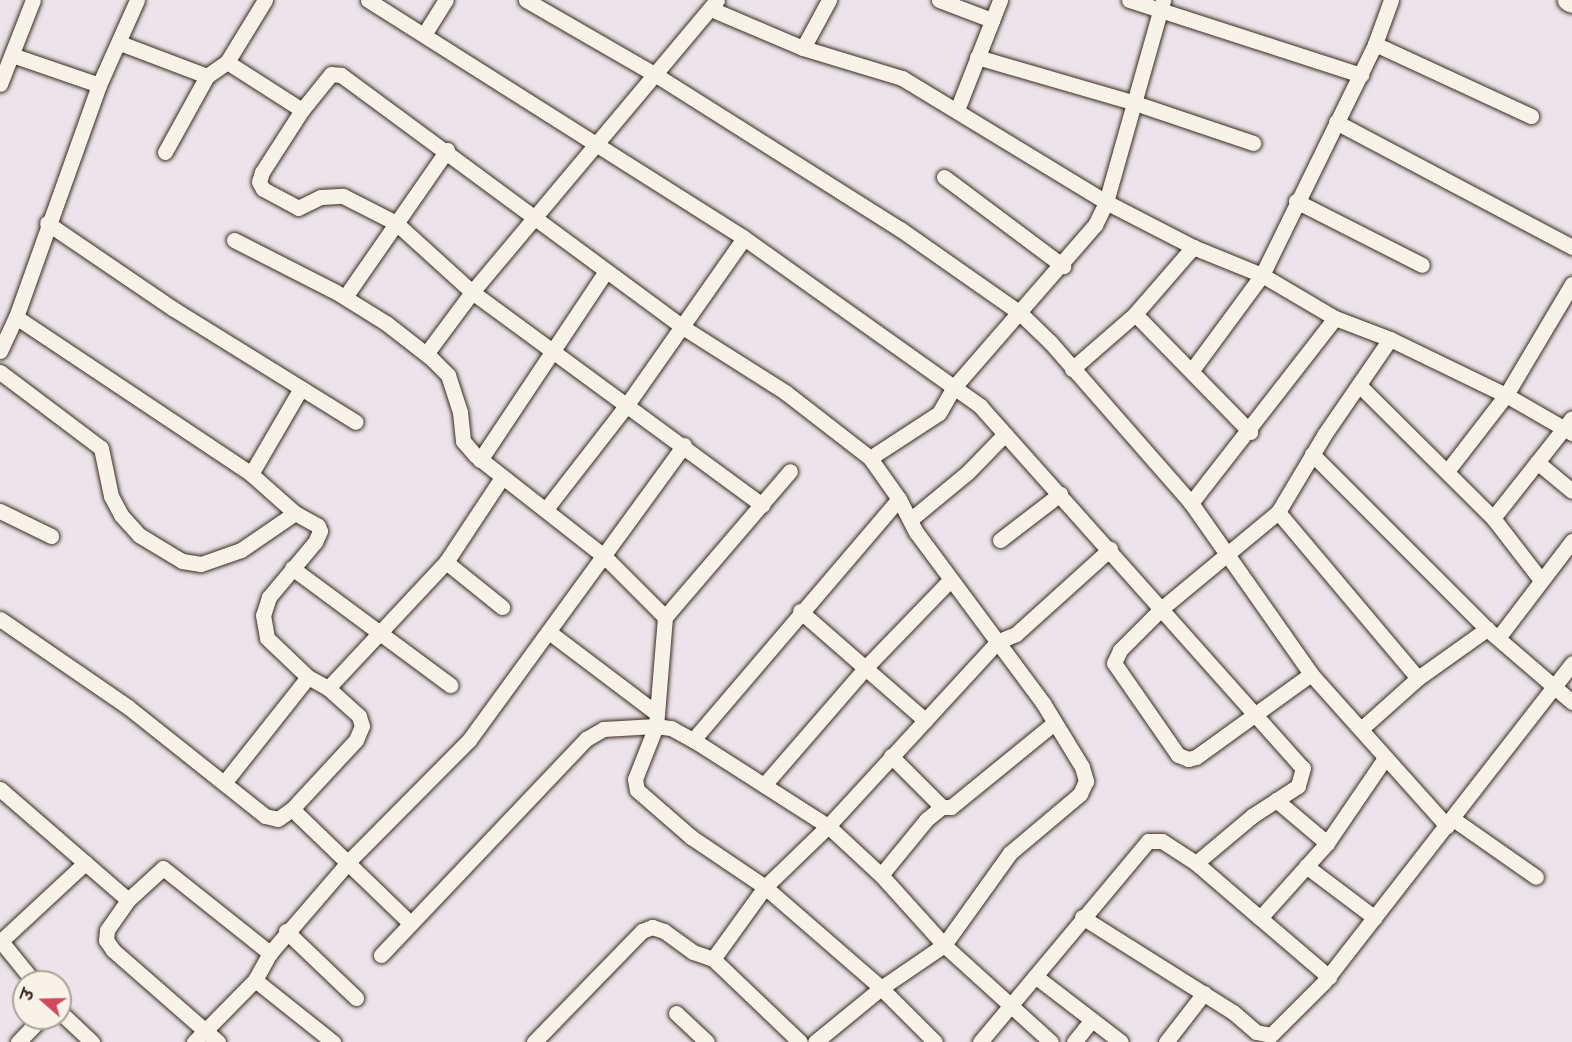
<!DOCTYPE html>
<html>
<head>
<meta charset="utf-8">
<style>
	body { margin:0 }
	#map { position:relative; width:1572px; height:1042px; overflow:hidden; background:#ede4eb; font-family:Delius,"Playpen Sans Deva",sans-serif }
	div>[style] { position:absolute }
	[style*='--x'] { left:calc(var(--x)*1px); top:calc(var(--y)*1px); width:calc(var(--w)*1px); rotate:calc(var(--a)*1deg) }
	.roads { filter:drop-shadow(0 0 2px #3b2a1e) drop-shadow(0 0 2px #3b2a1e) }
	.street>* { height:15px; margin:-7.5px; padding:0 7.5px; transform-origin:7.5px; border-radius:7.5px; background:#f7f3e8 }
	.secondary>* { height:21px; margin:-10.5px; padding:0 10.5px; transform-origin:10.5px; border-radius:10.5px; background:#f7f3e8 }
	span { translate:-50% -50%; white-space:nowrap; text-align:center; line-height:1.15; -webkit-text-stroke:6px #f7f3e8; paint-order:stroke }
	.north { position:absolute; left:12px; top:970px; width:60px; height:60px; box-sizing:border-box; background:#f7f3e8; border:2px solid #aca397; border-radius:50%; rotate:290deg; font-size:16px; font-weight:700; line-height:24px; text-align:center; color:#3b2a1e }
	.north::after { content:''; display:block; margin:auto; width:21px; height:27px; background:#d1495b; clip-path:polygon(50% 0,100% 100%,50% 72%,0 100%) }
</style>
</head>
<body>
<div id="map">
	<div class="roads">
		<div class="street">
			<div style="--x:368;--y:0;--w:445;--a:32.3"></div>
			<div style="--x:744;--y:238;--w:290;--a:35.4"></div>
			<div style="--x:980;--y:406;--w:485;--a:48.3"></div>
			<div style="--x:1303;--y:768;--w:19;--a:106"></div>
			<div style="--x:1298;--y:786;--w:55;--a:146.9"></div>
			<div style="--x:1252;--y:816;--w:73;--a:140"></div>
			<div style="--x:526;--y:0;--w:150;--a:30"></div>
			<div style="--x:656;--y:75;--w:289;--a:32.3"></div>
			<div style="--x:900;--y:229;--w:146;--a:35"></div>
			<div style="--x:1020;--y:313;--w:43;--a:44.1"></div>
			<div style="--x:1051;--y:343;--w:213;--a:48.8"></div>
			<div style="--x:1191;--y:503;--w:209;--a:54.9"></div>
			<div style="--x:1311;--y:674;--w:204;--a:48.2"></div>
			<div style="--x:939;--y:0;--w:57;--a:20.7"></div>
			<div style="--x:1129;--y:0;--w:244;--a:17.9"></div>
			<div style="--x:711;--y:9;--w:100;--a:23"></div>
			<div style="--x:803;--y:48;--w:103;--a:16.9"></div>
			<div style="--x:902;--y:78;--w:239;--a:31.3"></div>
			<div style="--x:1106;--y:202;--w:98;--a:27.3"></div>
			<div style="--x:1193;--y:247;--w:74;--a:22.1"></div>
			<div style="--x:1262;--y:275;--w:85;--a:30.5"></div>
			<div style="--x:1335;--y:318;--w:59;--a:20.9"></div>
			<div style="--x:1390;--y:339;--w:129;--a:25.8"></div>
			<div style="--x:1506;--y:395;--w:76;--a:29.9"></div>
			<div style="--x:425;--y:33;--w:39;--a:-58"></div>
			<div style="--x:120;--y:43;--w:93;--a:20.8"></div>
			<div style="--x:207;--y:76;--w:24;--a:-35"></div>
			<div style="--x:227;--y:62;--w:89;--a:32.6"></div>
			<div style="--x:302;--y:110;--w:46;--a:-51.1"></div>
			<div style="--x:331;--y:74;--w:10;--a:6"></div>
			<div style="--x:341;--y:75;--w:423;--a:36.4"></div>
			<div style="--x:681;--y:326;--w:123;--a:32.4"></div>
			<div style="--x:785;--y:392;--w:108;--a:37.8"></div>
			<div style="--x:870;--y:458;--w:50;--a:54.7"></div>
			<div style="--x:899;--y:499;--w:37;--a:63"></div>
			<div style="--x:916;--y:532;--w:213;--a:53.4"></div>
			<div style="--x:1043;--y:703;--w:75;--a:58.6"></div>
			<div style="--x:1082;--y:767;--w:15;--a:74"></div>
			<div style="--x:1086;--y:781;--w:14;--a:115"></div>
			<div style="--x:1080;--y:794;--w:92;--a:139.9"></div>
			<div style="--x:1010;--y:853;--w:113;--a:125.7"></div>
			<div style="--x:944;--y:945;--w:76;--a:145.7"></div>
			<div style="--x:881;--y:988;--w:85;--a:140.7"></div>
			<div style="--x:1375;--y:44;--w:172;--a:24.8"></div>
			<div style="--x:803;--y:48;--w:55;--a:-61.6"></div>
			<div style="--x:12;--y:55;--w:92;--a:19"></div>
			<div style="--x:977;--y:57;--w:161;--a:16.2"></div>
			<div style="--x:1132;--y:102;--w:128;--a:18.7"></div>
			<div style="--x:227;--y:62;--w:73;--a:-58.5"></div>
			<div style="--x:0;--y:84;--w:90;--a:-68.6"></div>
			<div style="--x:302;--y:110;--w:74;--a:122.8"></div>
			<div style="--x:262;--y:172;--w:10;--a:107"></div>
			<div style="--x:259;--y:182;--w:8;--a:60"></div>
			<div style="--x:263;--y:189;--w:40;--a:28"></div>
			<div style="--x:298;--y:208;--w:25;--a:-26"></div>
			<div style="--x:321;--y:197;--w:22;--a:-3"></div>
			<div style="--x:343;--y:196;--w:59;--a:27"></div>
			<div style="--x:396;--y:223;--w:103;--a:42.2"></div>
			<div style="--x:472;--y:292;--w:360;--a:36.3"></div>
			<div style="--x:957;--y:110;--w:118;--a:-68.6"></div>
			<div style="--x:1336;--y:122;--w:267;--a:27.9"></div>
			<div style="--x:165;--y:152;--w:87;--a:-61.1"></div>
			<div style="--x:944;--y:177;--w:149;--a:36.8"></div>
			<div style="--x:1296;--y:201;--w:141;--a:26.9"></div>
			<div style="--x:47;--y:223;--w:151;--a:34.2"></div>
			<div style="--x:172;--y:308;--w:216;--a:31.8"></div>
			<div style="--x:234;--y:240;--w:114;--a:27"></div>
			<div style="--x:336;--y:292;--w:59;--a:31.8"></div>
			<div style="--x:386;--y:323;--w:58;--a:38"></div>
			<div style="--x:432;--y:359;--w:23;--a:45"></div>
			<div style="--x:448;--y:375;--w:39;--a:72"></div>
			<div style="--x:460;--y:412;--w:29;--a:84"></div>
			<div style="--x:463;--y:441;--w:18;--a:49"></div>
			<div style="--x:475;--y:455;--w:165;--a:38.1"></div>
			<div style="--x:605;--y:557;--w:85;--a:45"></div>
			<div style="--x:665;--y:617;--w:109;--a:94.7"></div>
			<div style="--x:656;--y:726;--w:57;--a:111.6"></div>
			<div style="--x:635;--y:779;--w:11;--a:80"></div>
			<div style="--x:637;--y:790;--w:72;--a:41"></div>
			<div style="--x:691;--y:837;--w:89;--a:34"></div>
			<div style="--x:765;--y:887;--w:154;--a:41"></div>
			<div style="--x:881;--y:988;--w:76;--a:45"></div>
			<div style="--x:345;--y:297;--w:179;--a:-55.2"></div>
			<div style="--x:1135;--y:314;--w:165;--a:45.7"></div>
			<div style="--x:16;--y:317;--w:283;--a:33.7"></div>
			<div style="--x:251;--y:474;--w:59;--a:41.6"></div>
			<div style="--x:295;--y:513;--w:26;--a:29"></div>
			<div style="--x:318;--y:526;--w:5;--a:68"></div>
			<div style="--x:320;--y:531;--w:12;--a:114"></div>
			<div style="--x:315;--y:542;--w:72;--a:129.9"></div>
			<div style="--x:269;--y:597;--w:19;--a:108"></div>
			<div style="--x:263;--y:615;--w:23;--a:80"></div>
			<div style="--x:267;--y:638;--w:57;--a:43.6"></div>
			<div style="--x:0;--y:351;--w:38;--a:-65"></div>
			<div style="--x:16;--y:317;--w:246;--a:-70.3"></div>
			<div style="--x:99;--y:85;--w:93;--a:-65.9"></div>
			<div style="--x:426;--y:354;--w:77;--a:-53.4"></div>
			<div style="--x:472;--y:292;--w:381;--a:-50"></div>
			<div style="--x:1072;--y:369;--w:84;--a:-41.1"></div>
			<div style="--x:1135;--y:314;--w:89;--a:-49.1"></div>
			<div style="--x:1192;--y:370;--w:118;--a:-53.6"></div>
			<div style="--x:1262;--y:275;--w:257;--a:-63.9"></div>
			<div style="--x:1375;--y:44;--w:47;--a:-70"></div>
			<div style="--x:0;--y:372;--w:126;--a:37"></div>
			<div style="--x:101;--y:448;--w:49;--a:78.2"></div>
			<div style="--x:111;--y:496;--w:21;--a:62"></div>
			<div style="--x:121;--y:515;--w:27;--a:48"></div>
			<div style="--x:139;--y:535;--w:50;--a:31.2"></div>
			<div style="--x:182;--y:561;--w:19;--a:9"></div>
			<div style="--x:201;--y:564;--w:42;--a:-19.3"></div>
			<div style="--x:241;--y:550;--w:65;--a:-34.4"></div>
			<div style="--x:1360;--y:386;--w:187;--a:44.8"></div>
			<div style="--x:1493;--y:518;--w:78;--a:52.3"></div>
			<div style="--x:1312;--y:454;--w:247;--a:45"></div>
			<div style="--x:1487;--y:629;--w:112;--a:40.7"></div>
			<div style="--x:870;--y:458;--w:82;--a:-33.1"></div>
			<div style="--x:939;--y:413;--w:30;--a:-60"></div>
			<div style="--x:954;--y:387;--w:215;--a:-49"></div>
			<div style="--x:1095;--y:225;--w:25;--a:-64"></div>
			<div style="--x:1106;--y:202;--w:210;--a:-74.2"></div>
			<div style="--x:480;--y:460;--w:227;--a:-56.3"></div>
			<div style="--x:1537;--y:462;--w:45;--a:39.6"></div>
			<div style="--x:1448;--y:470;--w:95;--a:-52.3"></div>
			<div style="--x:1506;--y:395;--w:129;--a:-59.3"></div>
			<div style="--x:251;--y:474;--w:99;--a:-59.8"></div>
			<div style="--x:1191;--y:503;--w:234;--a:-52.1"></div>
			<div style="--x:546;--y:509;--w:130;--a:-52.2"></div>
			<div style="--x:626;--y:406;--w:205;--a:-54.9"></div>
			<div style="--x:0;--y:511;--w:57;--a:26.1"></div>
			<div style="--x:1278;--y:512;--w:217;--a:49.9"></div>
			<div style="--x:1493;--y:518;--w:127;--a:-51.7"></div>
			<div style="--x:910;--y:520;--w:75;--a:-39.6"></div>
			<div style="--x:968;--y:472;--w:53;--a:-45.8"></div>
			<div style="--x:1000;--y:540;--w:76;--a:-37.5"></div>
			<div style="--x:446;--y:562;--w:72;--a:38.8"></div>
			<div style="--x:292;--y:568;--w:197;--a:36.5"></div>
			<div style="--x:800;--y:611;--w:166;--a:41.1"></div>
			<div style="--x:665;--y:617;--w:192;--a:-49.4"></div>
			<div style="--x:0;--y:619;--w:155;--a:34.5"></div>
			<div style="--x:128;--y:707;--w:175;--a:38.5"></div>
			<div style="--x:265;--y:816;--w:13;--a:13"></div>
			<div style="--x:278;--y:819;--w:17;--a:-36"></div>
			<div style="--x:292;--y:809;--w:164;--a:44"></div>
			<div style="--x:549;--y:632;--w:134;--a:37.1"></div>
			<div style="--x:1498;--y:638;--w:122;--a:-52.7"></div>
			<div style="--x:1311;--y:674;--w:142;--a:144.2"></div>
			<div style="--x:1196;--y:757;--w:8;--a:166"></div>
			<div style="--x:1188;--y:759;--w:11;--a:-158"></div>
			<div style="--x:1178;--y:755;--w:112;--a:-124.8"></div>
			<div style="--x:1114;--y:663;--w:14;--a:-65"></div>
			<div style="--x:1120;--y:650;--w:58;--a:-45"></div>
			<div style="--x:1161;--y:609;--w:152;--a:-39.7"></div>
			<div style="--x:1278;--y:512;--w:90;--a:-59.1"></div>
			<div style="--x:1324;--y:435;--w:116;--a:-55.5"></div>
			<div style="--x:1361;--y:729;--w:76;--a:-41.8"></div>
			<div style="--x:1418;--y:678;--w:85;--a:-35.4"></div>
			<div style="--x:693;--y:740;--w:317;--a:-49.5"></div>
			<div style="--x:891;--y:756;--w:72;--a:45"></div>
			<div style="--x:224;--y:783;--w:135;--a:-51.6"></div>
			<div style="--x:308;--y:677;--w:23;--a:29"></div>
			<div style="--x:328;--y:688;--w:173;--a:-46.9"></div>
			<div style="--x:446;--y:562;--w:100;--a:-56.5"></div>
			<div style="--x:764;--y:785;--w:157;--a:-49.1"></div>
			<div style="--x:867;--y:666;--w:120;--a:-46"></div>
			<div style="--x:0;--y:789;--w:169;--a:40.9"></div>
			<div style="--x:1276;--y:800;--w:67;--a:40.1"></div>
			<div style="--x:292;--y:809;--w:94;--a:-47.2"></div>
			<div style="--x:356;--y:740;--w:15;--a:-67"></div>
			<div style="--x:362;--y:726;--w:10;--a:-107"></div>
			<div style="--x:359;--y:716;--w:42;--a:-137.9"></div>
			<div style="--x:1453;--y:819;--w:101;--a:34.9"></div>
			<div style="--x:1306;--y:866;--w:86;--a:37"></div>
			<div style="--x:881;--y:875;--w:72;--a:-50.6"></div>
			<div style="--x:927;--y:819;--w:19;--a:-39"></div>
			<div style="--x:942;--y:807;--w:9;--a:0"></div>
			<div style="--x:951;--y:807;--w:133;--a:-39.2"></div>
			<div style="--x:1082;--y:917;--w:178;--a:32.2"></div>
			<div style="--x:1233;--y:1012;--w:30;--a:41"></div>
			<div style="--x:1256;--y:1032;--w:15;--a:11"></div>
			<div style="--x:1271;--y:1035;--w:75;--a:-45"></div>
			<div style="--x:1324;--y:982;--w:404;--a:-52.1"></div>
			<div style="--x:1260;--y:918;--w:91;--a:40.5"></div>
			<div style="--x:286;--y:931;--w:97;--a:43.7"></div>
			<div style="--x:0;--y:940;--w:54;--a:51"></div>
			<div style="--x:1;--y:941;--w:115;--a:-42.9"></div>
			<div style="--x:381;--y:955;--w:298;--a:-46.5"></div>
			<div style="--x:586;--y:739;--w:20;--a:-30"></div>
			<div style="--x:603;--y:729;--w:53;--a:-3.2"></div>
			<div style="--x:656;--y:726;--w:15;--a:8"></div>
			<div style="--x:671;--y:728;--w:31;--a:29"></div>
			<div style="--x:698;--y:743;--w:154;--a:32.6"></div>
			<div style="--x:828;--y:826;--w:72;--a:42.8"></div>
			<div style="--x:881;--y:875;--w:94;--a:48"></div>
			<div style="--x:944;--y:945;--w:144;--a:42.2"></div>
			<div style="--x:1035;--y:976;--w:108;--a:37.5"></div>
			<div style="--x:255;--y:980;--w:100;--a:38.5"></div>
			<div style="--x:60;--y:1012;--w:44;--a:43.2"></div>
			<div style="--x:676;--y:1013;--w:42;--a:43.1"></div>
			<div style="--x:18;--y:1042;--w:33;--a:-46"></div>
			<div style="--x:194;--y:1042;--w:87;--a:-45.5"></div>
			<div style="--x:255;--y:980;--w:31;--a:-61"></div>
			<div style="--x:270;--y:953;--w:121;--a:-49.3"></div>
			<div style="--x:349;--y:861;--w:170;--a:-45.2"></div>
			<div style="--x:469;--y:740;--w:365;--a:-53.9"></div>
			<div style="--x:218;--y:1042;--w:140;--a:-138.8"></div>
			<div style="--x:113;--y:950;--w:12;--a:-125"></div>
			<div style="--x:106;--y:940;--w:10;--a:-84"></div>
			<div style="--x:107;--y:930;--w:37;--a:-55"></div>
			<div style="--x:128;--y:900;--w:47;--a:-42.4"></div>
			<div style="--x:163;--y:868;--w:137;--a:38.5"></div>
			<div style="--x:534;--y:1042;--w:155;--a:-45.8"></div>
			<div style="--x:642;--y:931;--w:11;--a:-22"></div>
			<div style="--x:652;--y:927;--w:13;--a:18"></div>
			<div style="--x:664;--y:931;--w:36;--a:36"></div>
			<div style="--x:693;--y:952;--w:21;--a:19"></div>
			<div style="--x:800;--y:1042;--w:120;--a:-136.3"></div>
			<div style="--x:713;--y:959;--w:89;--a:-54.2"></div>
			<div style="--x:765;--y:887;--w:88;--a:-44.1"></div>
			<div style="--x:828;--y:826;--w:250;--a:-47.4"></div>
			<div style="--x:997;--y:642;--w:21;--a:-23"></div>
			<div style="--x:1016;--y:634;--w:127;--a:-42.1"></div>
			<div style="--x:980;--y:1042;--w:262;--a:-50.1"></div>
			<div style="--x:1148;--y:841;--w:14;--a:0"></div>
			<div style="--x:1162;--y:841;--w:40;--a:32.9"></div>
			<div style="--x:1196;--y:863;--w:84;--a:40.7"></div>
			<div style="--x:1260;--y:918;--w:101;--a:-48.2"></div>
			<div style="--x:1327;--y:843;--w:103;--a:-55.7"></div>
			<div style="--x:1074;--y:1042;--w:28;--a:-51"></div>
			<div style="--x:1166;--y:1042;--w:62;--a:-52.2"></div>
		</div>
		<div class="secondary">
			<div style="--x:1568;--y:0;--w:4;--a:27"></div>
		</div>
	</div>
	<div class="north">उ</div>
</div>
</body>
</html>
